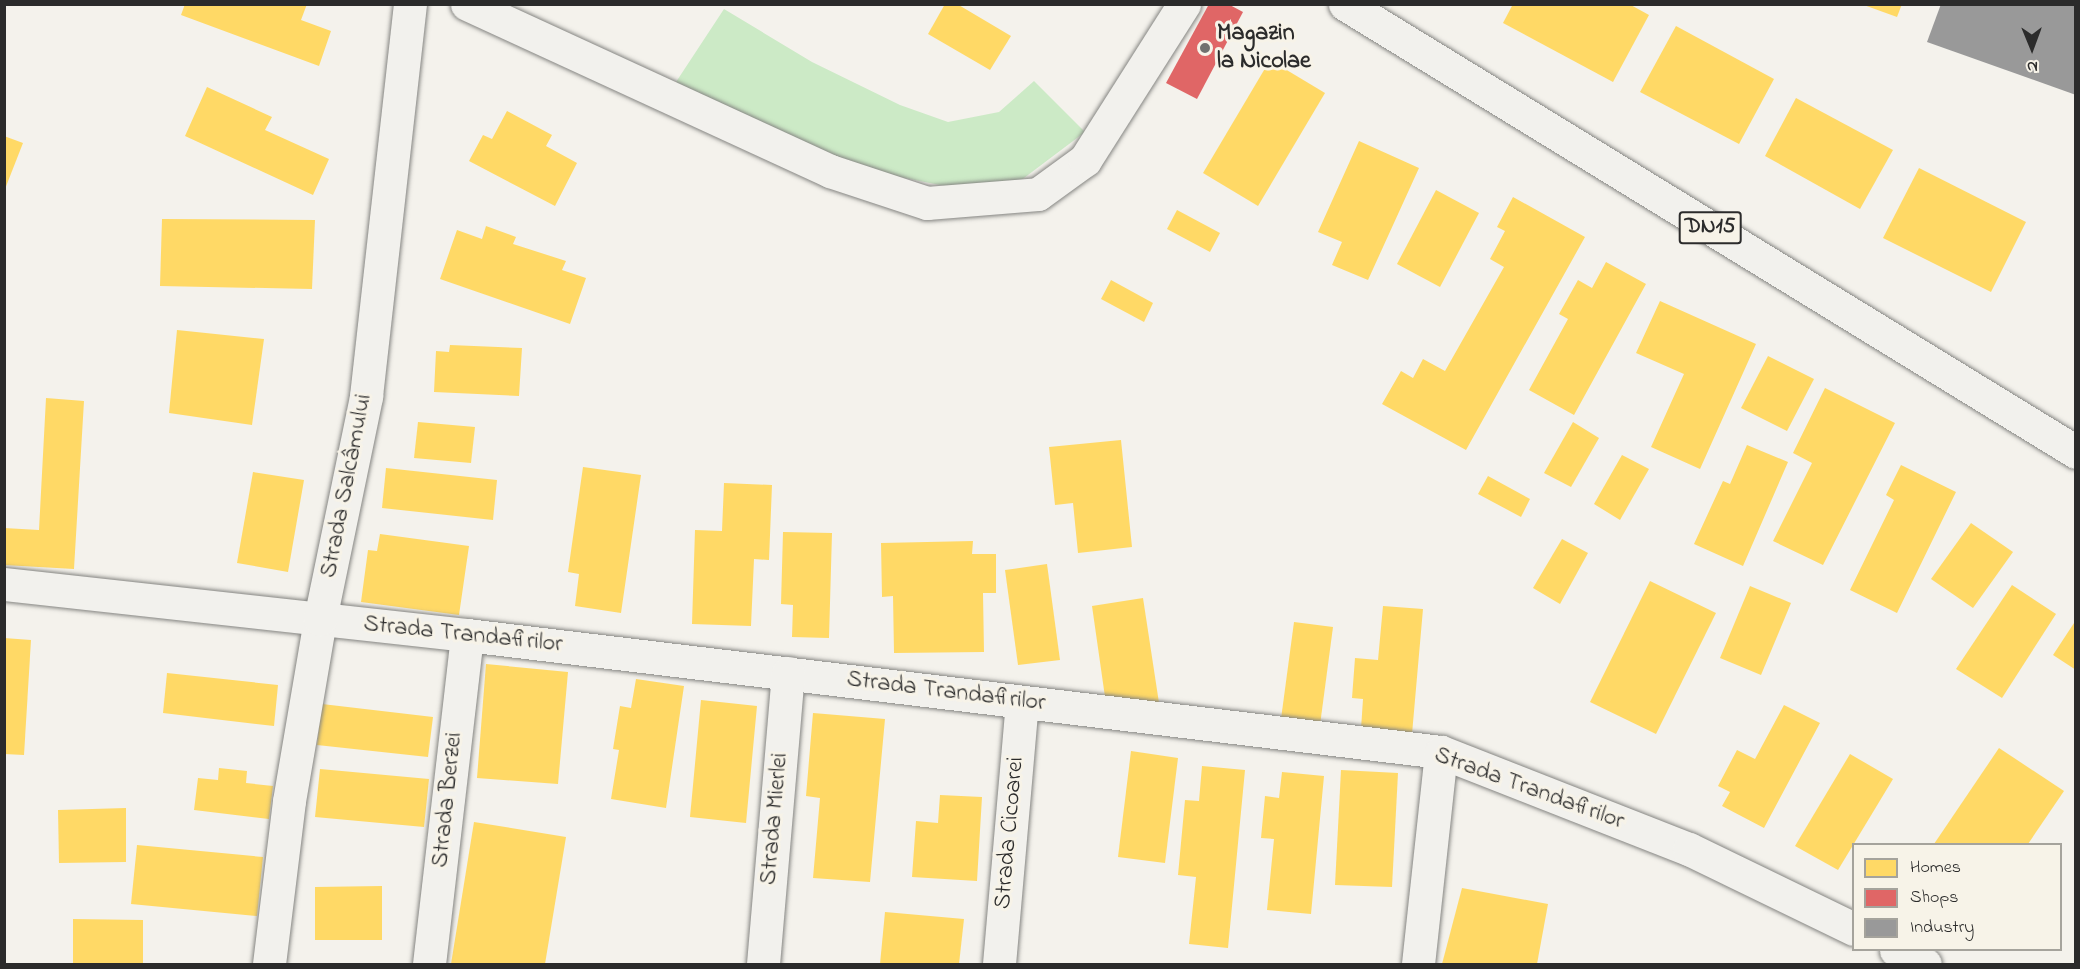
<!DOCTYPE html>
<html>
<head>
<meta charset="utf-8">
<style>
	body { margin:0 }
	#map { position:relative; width:2080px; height:969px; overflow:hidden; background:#f4f2ec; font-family:"Indie Flower",sans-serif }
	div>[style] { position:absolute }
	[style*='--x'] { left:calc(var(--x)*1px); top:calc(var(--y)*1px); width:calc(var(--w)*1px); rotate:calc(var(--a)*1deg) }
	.green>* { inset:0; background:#cceac6 }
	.homes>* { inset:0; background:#ffd966 }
	.shops>* { inset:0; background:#e06666 }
	.industry>* { inset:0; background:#999 }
	.roads { filter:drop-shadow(0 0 2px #858582) drop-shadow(0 0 2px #858582) }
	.minor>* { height:33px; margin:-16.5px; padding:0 16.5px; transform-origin:16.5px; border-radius:16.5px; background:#f2f1ed }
	.primary>* { height:33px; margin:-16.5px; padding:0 16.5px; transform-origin:16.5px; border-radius:16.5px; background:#f2f1ed }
	.dots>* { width:16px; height:16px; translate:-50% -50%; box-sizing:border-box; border:3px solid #f7f3e8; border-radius:50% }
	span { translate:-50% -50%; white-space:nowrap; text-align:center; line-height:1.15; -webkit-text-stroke:6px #f7f3e8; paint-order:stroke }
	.shield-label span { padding:2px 4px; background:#f7f3e8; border:2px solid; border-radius:4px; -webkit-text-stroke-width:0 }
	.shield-label { font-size:22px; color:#2b2b2b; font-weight:700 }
	.poi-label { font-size:24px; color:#2b2b2b; font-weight:700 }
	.left { translate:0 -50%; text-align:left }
	.street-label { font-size:24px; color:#2b2b2b }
	.frame { position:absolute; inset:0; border:6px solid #2b2b2b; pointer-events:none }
	.legend { position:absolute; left:1852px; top:843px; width:210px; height:108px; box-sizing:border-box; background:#f7f3e8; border:2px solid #a5a39c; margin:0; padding:8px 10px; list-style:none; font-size:18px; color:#2b2b2b }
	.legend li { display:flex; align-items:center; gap:12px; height:30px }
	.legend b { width:30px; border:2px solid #a5a39c }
	.north { position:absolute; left:2002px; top:18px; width:60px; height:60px; -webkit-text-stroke:4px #f7f3e8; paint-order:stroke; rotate:179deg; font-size:16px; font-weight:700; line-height:24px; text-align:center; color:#2b2b2b }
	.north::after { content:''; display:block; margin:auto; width:21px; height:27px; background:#2b2b2b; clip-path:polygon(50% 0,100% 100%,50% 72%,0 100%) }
</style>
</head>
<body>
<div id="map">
	<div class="green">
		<div style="clip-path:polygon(724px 9px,812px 62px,900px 105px,948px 122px,999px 112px,1034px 81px,1085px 132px,1020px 181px,945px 186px,879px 173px,788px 140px,676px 82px)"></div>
	</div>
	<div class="homes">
		<div style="clip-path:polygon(185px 4px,307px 4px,301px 20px,331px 31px,319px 66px,181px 15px)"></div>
		<div style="clip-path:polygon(945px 4px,957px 4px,1011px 36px,990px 70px,928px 34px)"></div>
		<div style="clip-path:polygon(1513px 4px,1629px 4px,1649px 15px,1613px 82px,1503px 23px)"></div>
		<div style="clip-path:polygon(1861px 4px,1902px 4px,1897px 17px)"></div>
		<div style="clip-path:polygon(1676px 26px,1774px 79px,1739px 144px,1640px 92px)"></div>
		<div style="clip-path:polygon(1270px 60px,1325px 93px,1258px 206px,1203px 173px)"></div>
		<div style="clip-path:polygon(207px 87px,272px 117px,265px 130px,329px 159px,313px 195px,185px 136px)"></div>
		<div style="clip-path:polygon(1796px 98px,1893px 150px,1860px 209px,1765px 156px)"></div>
		<div style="clip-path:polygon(507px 111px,552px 135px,546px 146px,577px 163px,555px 206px,469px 161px,483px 135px,492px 139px)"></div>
		<div style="clip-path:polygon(4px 136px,23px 143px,5px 189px,4px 189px)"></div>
		<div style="clip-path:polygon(1359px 141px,1419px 168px,1368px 280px,1332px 265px,1342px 242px,1318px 232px)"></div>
		<div style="clip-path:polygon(1919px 168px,2026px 222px,1991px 292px,1883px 238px)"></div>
		<div style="clip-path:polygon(1436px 190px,1479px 213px,1440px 287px,1397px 264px)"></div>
		<div style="clip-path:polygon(1513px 197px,1585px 237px,1466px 450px,1382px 404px,1401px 371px,1413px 378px,1423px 359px,1445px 371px,1504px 267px,1490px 259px,1505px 231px,1497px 227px)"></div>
		<div style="clip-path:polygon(1177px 210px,1220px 233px,1210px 252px,1167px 229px)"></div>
		<div style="clip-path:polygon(162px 219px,315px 220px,312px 289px,160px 286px)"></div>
		<div style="clip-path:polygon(486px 226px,516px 237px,513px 244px,566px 261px,562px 270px,586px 278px,570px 324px,440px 279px,457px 230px,482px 239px)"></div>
		<div style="clip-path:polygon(1606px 262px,1646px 284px,1574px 415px,1529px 390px,1568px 319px,1559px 314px,1578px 280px,1592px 288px)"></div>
		<div style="clip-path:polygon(1111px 280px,1153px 303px,1144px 322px,1101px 299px)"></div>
		<div style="clip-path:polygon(1660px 301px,1756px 344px,1700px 469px,1651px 447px,1684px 374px,1636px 353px)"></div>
		<div style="clip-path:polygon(177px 330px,264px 339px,252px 425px,169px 413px)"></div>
		<div style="clip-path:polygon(450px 345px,522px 348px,519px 396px,434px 392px,436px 351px,449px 352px)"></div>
		<div style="clip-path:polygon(1768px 356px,1814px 379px,1787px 431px,1741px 408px)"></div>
		<div style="clip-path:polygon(1825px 388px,1895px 423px,1823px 565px,1773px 541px,1812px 463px,1793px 453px)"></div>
		<div style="clip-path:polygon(46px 398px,84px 401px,74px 569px,4px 565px,4px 528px,39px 530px)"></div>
		<div style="clip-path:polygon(418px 422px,475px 427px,471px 463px,414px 458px)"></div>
		<div style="clip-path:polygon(1573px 422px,1599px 438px,1571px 487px,1544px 473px)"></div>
		<div style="clip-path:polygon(1121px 440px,1132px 547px,1078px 553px,1073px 503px,1055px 505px,1049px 447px)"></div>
		<div style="clip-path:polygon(1747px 445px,1788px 462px,1743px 566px,1694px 544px,1723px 481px,1730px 484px)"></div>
		<div style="clip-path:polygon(1622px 455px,1649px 469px,1620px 520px,1594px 504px)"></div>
		<div style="clip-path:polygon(1901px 465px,1956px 492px,1897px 613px,1850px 590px,1894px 500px,1886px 495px)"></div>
		<div style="clip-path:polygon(583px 467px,641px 475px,621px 613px,575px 606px,579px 574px,568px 572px)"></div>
		<div style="clip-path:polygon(386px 468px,497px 480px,493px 520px,382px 508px)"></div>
		<div style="clip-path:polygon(253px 472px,304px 480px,288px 572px,237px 563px)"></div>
		<div style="clip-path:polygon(1488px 476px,1530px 499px,1521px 517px,1478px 494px)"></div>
		<div style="clip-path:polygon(724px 483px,772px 485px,769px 560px,754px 559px,751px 626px,692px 624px,695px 530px,722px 531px)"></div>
		<div style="clip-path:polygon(1971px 523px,2013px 552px,1973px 608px,1931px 579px)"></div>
		<div style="clip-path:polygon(783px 532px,832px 533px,829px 638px,792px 637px,793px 605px,781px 604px)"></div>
		<div style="clip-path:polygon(380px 534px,469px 546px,459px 615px,361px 602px,368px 550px,377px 551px)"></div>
		<div style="clip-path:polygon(1562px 539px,1588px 553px,1560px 604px,1533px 588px)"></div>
		<div style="clip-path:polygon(973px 541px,972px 554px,996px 554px,996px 593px,983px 593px,984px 652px,894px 653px,893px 596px,882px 597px,881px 543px)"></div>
		<div style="clip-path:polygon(1047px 564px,1060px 660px,1018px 665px,1005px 570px)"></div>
		<div style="clip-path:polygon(1650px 581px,1716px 613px,1656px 734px,1590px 702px)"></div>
		<div style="clip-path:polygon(2012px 585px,2056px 614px,2002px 698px,1956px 669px)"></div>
		<div style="clip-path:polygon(1750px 586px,1791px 603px,1761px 675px,1720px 658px)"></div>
		<div style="clip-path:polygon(1143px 598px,1159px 703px,1107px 711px,1092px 606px)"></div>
		<div style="clip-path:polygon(1383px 606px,1423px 609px,1412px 734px,1361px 729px,1363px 699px,1352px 698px,1355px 658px,1378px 660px)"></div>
		<div style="clip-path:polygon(2076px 620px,2076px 670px,2053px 655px)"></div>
		<div style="clip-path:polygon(1294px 622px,1333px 627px,1320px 725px,1281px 719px)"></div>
		<div style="clip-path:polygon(4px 638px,31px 640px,24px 755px,4px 754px)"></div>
		<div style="clip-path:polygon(486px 664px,568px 672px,558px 784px,477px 778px)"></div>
		<div style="clip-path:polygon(167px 673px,278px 685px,274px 726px,163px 713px)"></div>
		<div style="clip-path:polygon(636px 679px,684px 686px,666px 808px,611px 799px,619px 750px,613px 749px,620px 706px,631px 708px)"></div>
		<div style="clip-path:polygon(701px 700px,757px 706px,746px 823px,690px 817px)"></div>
		<div style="clip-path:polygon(322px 704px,433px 717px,428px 757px,317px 745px)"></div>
		<div style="clip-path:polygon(1784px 705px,1820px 723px,1764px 828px,1722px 806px,1730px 792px,1718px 786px,1737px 750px,1755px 759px)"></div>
		<div style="clip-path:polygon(813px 713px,885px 719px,870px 882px,813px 878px,820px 798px,806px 796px)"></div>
		<div style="clip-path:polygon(1999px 748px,2064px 791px,2028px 844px,1934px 844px)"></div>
		<div style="clip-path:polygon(1131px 751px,1178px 758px,1165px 863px,1118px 857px)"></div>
		<div style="clip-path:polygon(1850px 754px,1893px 779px,1838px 870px,1795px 846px)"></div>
		<div style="clip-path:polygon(1202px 766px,1245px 770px,1228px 948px,1189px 944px,1196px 877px,1178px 875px,1185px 800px,1199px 801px)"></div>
		<div style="clip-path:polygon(219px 768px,247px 771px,246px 783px,273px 786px,269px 819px,194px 810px,198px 778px,218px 780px)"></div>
		<div style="clip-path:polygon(320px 769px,429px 779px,424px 827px,315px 817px)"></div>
		<div style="clip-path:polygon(1341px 770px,1398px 773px,1392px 887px,1335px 885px)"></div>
		<div style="clip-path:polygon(1282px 772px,1324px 776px,1311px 914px,1267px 910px,1274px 839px,1261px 838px,1265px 796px,1279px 798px)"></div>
		<div style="clip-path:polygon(940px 795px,982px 797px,977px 881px,912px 877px,916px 821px,938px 823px)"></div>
		<div style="clip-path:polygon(126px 808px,126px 862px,59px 863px,58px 810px)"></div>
		<div style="clip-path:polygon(474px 822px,566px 837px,545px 964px,451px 964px)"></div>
		<div style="clip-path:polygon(137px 845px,263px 857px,257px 916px,131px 904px)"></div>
		<div style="clip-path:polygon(382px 886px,382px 940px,315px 940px,315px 887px)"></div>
		<div style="clip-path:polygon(1462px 888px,1548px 904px,1537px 964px,1442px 964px)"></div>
		<div style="clip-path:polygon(885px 912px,964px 919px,959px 964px,880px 964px)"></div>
		<div style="clip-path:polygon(73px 919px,143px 920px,143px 964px,73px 964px)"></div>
	</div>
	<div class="shops">
		<div style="clip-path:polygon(1209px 4px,1228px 4px,1243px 12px,1197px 99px,1166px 83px)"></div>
	</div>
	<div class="industry">
		<div style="clip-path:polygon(1941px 4px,2076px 4px,2076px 95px,1927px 42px)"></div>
	</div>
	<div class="roads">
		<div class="minor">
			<div style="--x:467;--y:4;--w:400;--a:24.7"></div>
			<div style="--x:830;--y:171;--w:102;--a:18.3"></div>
			<div style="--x:927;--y:203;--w:111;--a:-4.6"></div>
			<div style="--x:1038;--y:194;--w:58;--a:-35.9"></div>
			<div style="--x:1085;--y:160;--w:185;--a:-57.6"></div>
			<div style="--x:4;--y:584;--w:466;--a:6.3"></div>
			<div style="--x:467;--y:635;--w:981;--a:6.85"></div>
			<div style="--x:1441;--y:752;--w:266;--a:21.4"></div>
			<div style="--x:1689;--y:849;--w:183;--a:25.9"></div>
			<div style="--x:1896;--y:950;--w:32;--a:26"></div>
			<div style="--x:269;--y:964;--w:164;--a:-83"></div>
			<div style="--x:289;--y:801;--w:185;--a:-80.3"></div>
			<div style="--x:320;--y:619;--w:228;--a:-78.3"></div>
			<div style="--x:366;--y:396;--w:394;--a:-83.6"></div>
			<div style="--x:429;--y:964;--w:331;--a:-83.4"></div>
			<div style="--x:763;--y:964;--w:292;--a:-85.1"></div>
			<div style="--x:999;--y:964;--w:263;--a:-85"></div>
			<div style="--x:1418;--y:964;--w:213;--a:-83.8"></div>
		</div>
		<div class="primary">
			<div style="--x:1345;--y:4;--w:857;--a:31.5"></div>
		</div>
	</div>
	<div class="dots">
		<div style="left:1205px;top:48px;background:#71716f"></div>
	</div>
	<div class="shield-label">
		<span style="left:1710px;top:228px">DN15</span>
	</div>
	<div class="poi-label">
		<span class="left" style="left:1217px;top:48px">Magazin<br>la Nicolae</span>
	</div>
	<div class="street-label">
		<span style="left:347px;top:486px;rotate:-79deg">Strada Salcâmului</span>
		<span style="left:463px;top:635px;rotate:6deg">Strada Trandafirilor</span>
		<span style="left:946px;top:692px;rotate:7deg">Strada Trandafirilor</span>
		<span style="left:1529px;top:789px;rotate:20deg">Strada Trandafirilor</span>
		<span style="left:448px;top:800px;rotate:-84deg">Strada Berzei</span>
		<span style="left:775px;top:819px;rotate:-85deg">Strada Mierlei</span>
		<span style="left:1010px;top:833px;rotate:-85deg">Strada Cicoarei</span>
	</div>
	<div class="frame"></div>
	<ul class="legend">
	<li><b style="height:16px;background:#ffd966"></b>Homes</li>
	<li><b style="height:16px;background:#e06666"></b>Shops</li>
	<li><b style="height:16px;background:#999"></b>Industry</li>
	</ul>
	<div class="north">N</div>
</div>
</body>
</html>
